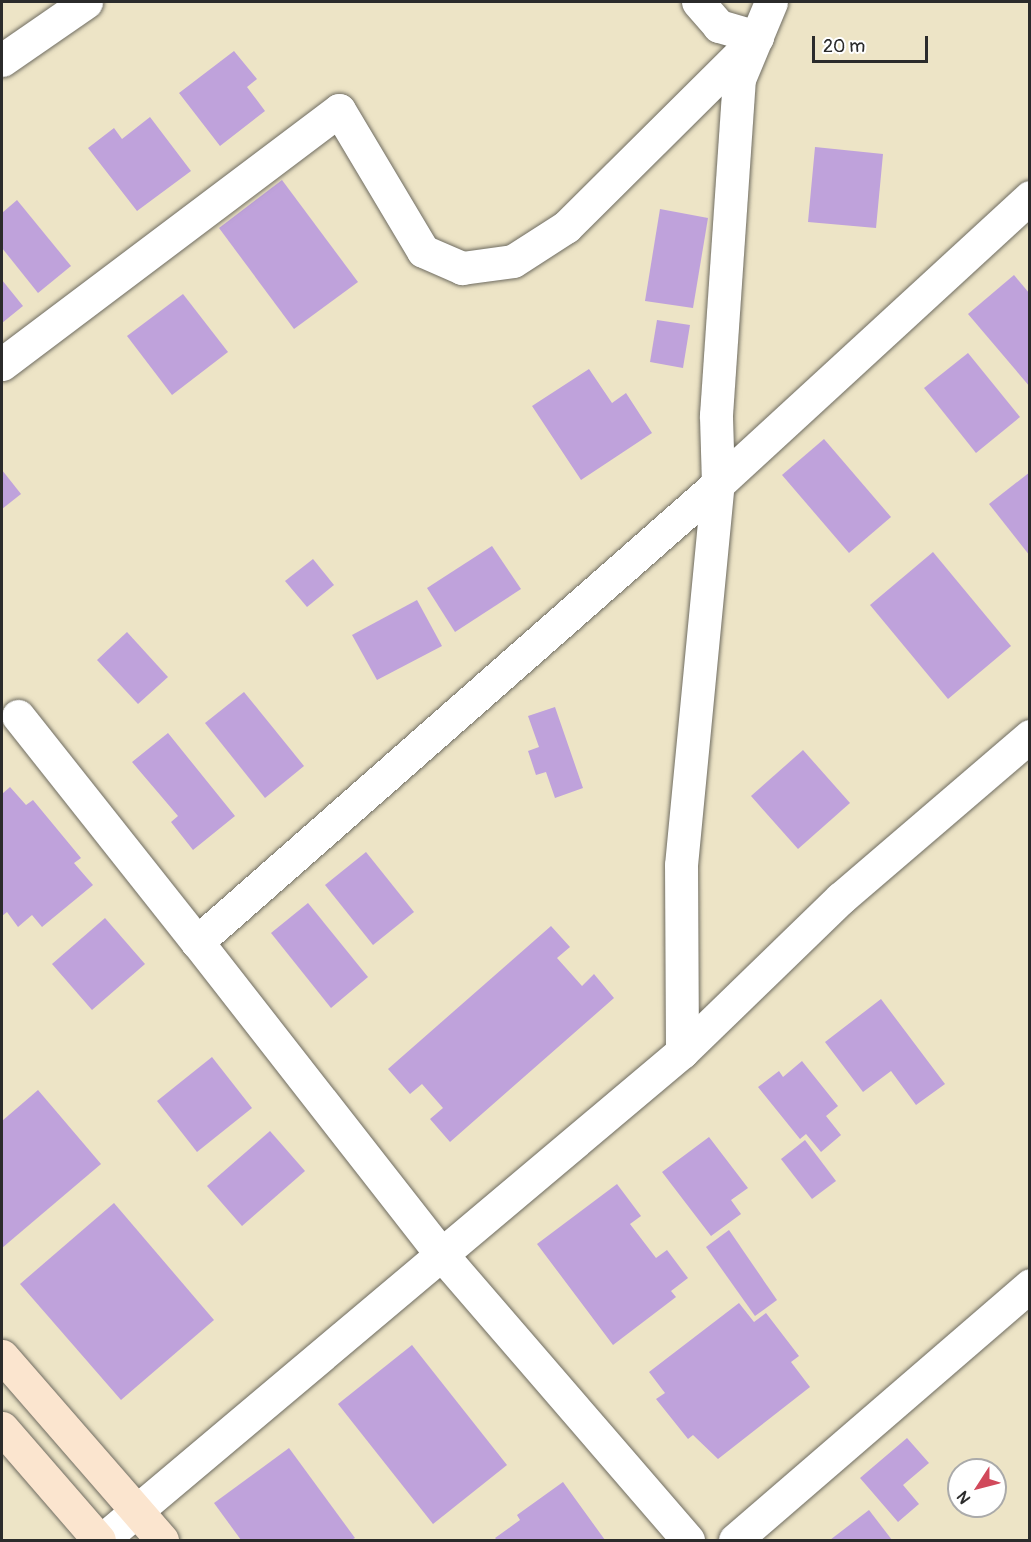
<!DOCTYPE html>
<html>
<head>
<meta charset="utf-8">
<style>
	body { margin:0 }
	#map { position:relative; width:1031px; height:1542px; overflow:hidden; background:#ede4c6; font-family:Pangolin,sans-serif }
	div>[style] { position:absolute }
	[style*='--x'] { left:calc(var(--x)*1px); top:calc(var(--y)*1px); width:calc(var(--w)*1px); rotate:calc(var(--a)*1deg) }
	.building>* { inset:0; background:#bfa2db }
	.roads { filter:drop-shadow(0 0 2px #6f6c61) drop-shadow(0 0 2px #6f6c61) }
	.minor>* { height:33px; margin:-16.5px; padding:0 16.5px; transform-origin:16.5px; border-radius:16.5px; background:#fff }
	.secondary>* { height:33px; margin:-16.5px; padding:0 16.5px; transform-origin:16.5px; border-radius:16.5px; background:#fbe5cf }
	span { translate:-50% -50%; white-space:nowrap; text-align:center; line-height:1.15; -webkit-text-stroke:4.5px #fff; paint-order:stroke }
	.frame { position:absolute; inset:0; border:3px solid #2b2b2b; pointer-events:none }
	.north { position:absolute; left:947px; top:1458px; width:60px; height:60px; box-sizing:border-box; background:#fff; border:2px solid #aaa; border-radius:50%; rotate:234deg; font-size:16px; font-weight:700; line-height:24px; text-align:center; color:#2b2b2b }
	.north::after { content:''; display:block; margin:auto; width:21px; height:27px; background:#d1495b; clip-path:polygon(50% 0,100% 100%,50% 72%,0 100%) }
	.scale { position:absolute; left:812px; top:36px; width:116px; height:27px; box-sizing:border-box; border:3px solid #2b2b2b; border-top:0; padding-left:8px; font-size:18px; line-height:21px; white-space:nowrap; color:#2b2b2b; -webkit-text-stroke:4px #fff; paint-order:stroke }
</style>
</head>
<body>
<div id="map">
	<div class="building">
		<div style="clip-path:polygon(234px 51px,257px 79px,247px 87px,265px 111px,220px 146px,179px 93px)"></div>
		<div style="clip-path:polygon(150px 117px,191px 171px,137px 211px,88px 148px,114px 128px,122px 139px)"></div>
		<div style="clip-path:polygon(815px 147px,883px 154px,876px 228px,808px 222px)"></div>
		<div style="clip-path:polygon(282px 180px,358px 282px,294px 329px,219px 228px)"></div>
		<div style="clip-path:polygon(17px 200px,71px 266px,38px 293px,2px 248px,2px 213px)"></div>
		<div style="clip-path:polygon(660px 209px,708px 218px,693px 308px,645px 301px)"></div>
		<div style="clip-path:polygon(1014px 275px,1030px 294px,1030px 387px,968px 314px)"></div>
		<div style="clip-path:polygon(2px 280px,23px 306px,2px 323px)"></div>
		<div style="clip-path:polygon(183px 294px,228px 352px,172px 395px,127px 336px)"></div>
		<div style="clip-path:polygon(657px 320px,690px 325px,683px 368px,650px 362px)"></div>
		<div style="clip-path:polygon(968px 353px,1020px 417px,976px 453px,924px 388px)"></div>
		<div style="clip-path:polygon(589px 369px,612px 403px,626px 393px,652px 433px,581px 480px,532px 406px)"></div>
		<div style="clip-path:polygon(824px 439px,891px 517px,849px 553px,782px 475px)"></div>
		<div style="clip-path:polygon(2px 470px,21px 494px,2px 509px)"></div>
		<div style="clip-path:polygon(1030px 472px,1030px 556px,989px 504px)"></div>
		<div style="clip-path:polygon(492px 546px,521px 589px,455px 632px,427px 588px)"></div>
		<div style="clip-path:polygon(933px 552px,1011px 646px,948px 699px,870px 605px)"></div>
		<div style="clip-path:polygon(313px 559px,334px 585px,307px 607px,285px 581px)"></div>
		<div style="clip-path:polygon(417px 600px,442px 646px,377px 680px,352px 635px)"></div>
		<div style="clip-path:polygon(127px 632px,168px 677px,138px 704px,97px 660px)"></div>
		<div style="clip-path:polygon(244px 692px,304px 766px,265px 798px,205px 723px)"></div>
		<div style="clip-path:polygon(555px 707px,583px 788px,555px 798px,546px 772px,536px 775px,528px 751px,539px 747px,528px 716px)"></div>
		<div style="clip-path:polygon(168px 733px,235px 816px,193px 850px,171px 822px,178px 816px,132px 762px)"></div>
		<div style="clip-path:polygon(803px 750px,850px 803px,798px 849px,751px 796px)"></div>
		<div style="clip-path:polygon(10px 787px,26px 805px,33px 800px,81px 858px,74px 863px,93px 885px,42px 927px,32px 915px,18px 927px,7px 912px,2px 916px,2px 794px)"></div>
		<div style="clip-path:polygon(366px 852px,414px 912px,373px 945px,325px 885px)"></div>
		<div style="clip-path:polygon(308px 903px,368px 977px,331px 1008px,271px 933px)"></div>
		<div style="clip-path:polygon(105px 918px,145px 964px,92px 1010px,52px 964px)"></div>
		<div style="clip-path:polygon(551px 926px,570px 947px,557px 958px,582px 986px,594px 974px,614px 998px,450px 1142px,430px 1119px,443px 1108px,422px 1084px,410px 1094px,388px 1069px)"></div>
		<div style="clip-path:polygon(881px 999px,945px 1084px,916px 1105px,891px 1071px,863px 1092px,825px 1042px)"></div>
		<div style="clip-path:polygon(212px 1057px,252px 1108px,197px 1152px,157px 1101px)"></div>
		<div style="clip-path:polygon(802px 1061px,838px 1106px,826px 1116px,841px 1135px,821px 1152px,806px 1134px,800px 1139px,758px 1087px,779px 1071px,783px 1077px)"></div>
		<div style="clip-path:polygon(38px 1090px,101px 1164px,2px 1248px,2px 1121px)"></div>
		<div style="clip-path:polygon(270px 1131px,305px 1171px,242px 1226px,207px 1186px)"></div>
		<div style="clip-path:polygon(709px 1137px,748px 1188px,731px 1200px,741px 1214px,711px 1236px,662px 1172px)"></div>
		<div style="clip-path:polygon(805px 1140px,836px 1181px,812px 1199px,781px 1159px)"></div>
		<div style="clip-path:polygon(617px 1184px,641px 1216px,630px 1224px,656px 1258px,667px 1250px,688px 1278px,671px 1291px,676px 1297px,613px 1345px,537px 1244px)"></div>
		<div style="clip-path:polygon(114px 1203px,214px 1320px,121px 1400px,20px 1284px)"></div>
		<div style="clip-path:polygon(729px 1230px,777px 1300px,755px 1316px,706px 1247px)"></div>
		<div style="clip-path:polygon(739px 1303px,754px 1322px,766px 1313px,799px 1356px,791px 1362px,810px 1387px,718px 1459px,693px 1435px,688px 1439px,656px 1399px,665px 1393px,649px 1372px)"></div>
		<div style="clip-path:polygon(412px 1345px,507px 1465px,433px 1524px,338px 1404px)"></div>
		<div style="clip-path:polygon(907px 1438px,929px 1463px,903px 1485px,919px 1504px,898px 1522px,860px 1478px)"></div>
		<div style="clip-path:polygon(289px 1448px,355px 1538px,351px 1540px,241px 1540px,214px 1503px)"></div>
		<div style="clip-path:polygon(563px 1482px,605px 1540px,497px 1540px,495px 1538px,520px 1520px,517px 1515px)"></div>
		<div style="clip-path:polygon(869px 1510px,892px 1540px,830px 1540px)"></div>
	</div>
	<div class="roads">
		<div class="minor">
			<div style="--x:2;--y:60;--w:102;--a:-34.6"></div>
			<div style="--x:2;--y:364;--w:422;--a:-37"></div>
			<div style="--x:339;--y:110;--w:164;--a:59.2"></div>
			<div style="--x:423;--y:251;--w:43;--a:23.6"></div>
			<div style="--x:462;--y:268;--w:51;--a:-7.8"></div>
			<div style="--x:513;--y:261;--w:63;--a:-32.7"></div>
			<div style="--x:566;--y:227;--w:269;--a:-44.8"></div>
			<div style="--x:757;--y:37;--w:40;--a:-164"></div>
			<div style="--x:719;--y:26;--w:32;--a:-131"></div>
			<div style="--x:18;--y:716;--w:288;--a:51.6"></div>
			<div style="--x:682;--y:1052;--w:187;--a:-90.3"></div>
			<div style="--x:681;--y:865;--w:383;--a:-84.5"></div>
			<div style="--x:718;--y:484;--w:69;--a:-91.7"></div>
			<div style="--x:716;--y:415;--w:337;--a:-86.1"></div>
			<div style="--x:739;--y:79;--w:83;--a:-67.4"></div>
			<div style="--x:102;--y:1540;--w:758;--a:-40.08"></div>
			<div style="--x:682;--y:1052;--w:221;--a:-44.1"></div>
			<div style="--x:841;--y:898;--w:249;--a:-40.6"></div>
			<div style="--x:688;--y:1540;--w:378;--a:-130.8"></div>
			<div style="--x:441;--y:1254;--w:396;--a:-128"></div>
			<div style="--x:197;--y:942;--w:694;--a:-41.32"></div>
			<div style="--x:718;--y:484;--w:424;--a:-42.6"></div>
			<div style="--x:735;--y:1540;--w:390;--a:-40.8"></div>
		</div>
		<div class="secondary">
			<div style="--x:2;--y:1356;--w:244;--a:49"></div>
			<div style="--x:2;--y:1428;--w:148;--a:49.1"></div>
		</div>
	</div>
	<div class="frame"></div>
	<div class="north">N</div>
	<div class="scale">20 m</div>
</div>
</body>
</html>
